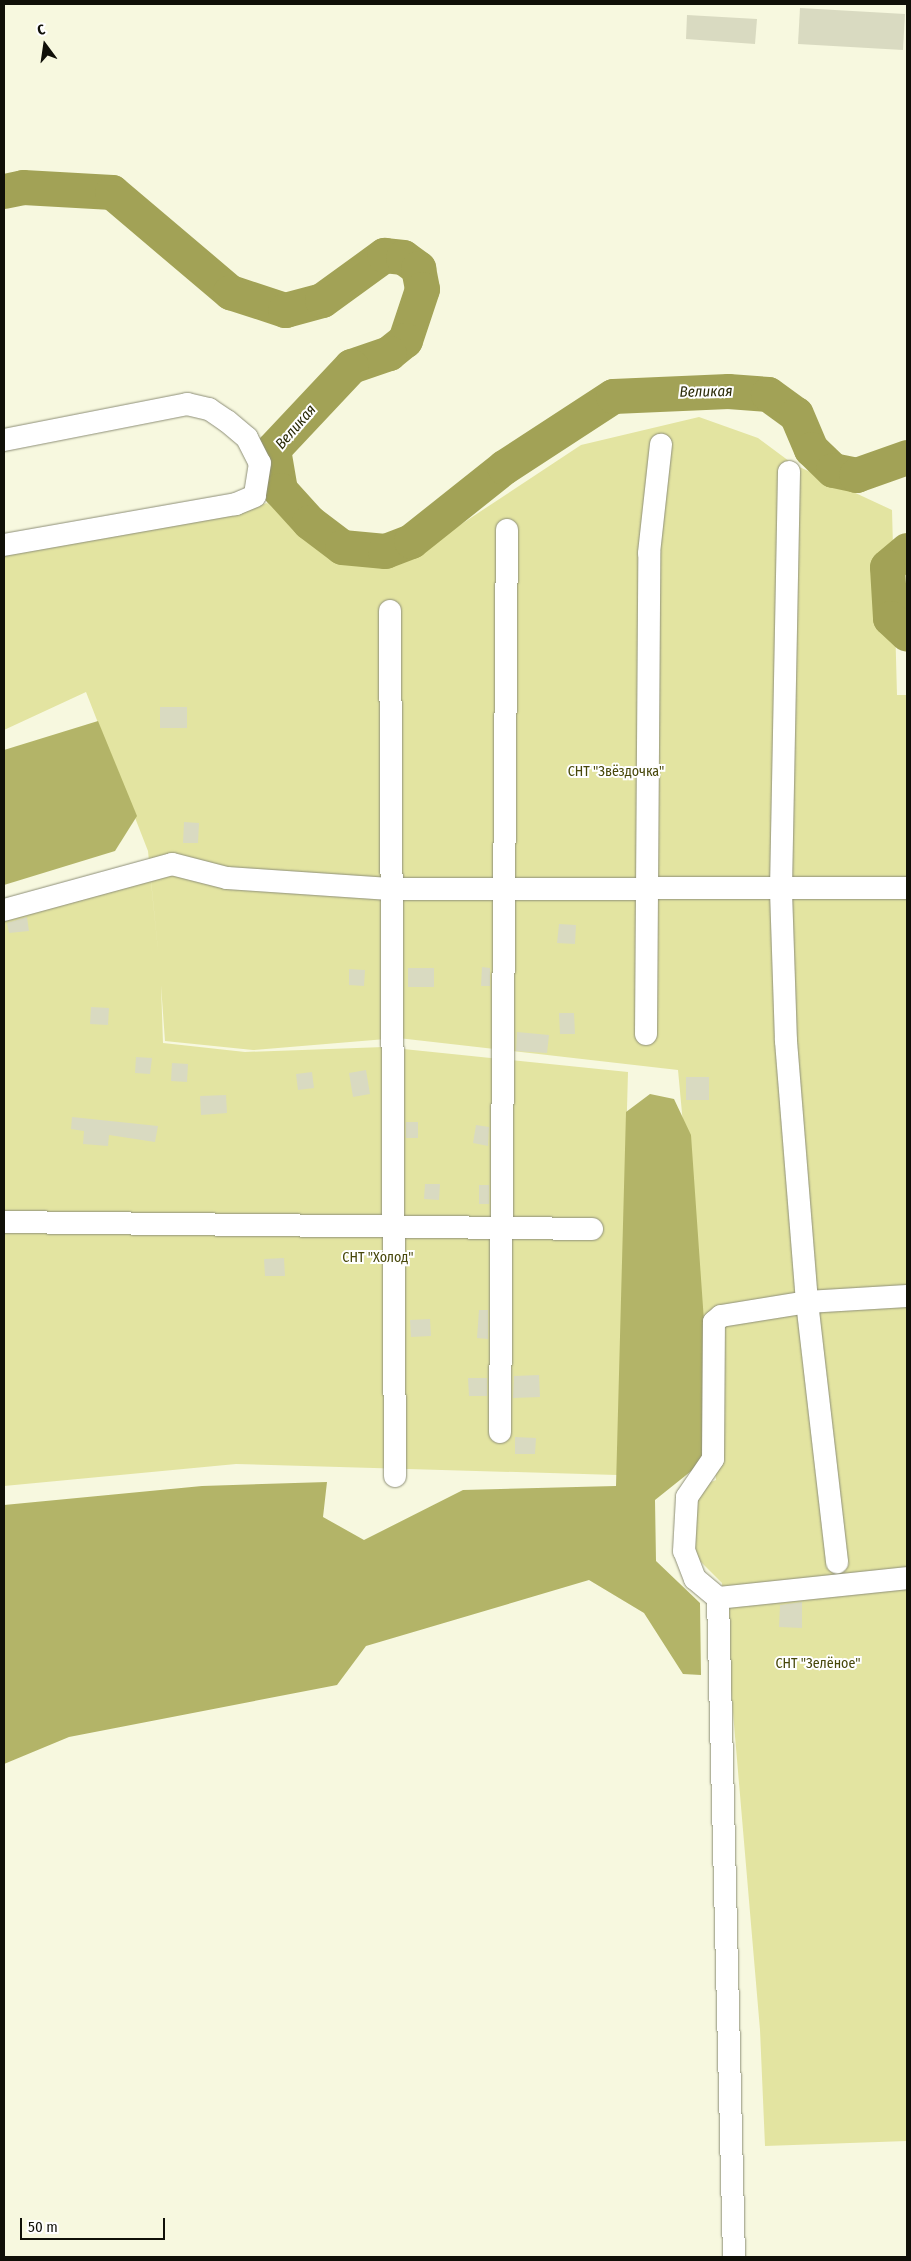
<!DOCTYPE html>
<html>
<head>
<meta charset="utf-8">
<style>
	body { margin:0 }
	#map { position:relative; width:911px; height:2261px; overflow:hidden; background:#f7f8df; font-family:"Fira Sans Condensed",sans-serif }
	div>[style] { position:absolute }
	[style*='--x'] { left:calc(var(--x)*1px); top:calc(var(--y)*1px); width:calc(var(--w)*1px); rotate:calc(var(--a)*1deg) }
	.green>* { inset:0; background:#e3e4a1 }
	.forest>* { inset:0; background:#b3b468 }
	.river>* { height:35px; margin:-17.5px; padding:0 17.5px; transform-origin:17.5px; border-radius:17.5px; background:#a2a256 }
	.building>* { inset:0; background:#d9dac1 }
	.roads { filter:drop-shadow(0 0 1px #8e8f78) drop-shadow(0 0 1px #8e8f78) }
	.minor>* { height:22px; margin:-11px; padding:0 11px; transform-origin:11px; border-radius:11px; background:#fff }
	span { translate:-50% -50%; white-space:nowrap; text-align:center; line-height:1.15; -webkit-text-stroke:4px #fff; paint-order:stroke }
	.park-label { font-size:14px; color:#47470a }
	.water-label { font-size:15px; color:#2b2b08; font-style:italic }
	.frame { position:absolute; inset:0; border:5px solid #101008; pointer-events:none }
	.north { position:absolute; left:20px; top:20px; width:50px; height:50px; -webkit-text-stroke:4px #fff; paint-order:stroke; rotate:346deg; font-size:14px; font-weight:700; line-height:20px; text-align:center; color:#101008 }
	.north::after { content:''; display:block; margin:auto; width:18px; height:22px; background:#101008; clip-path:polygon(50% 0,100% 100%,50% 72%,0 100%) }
	.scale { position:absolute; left:20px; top:2218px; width:145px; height:22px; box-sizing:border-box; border:2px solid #101008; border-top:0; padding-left:6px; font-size:15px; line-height:18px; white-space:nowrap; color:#101008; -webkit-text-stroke:4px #fff; paint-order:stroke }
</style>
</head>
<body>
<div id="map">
	<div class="green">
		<div style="clip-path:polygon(699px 417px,758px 438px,793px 464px,892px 510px,897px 695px,907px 695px,907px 2141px,765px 2146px,760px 2030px,722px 1583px,694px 1555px,696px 1488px,716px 1480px,678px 1070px,398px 1038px,253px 1050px,165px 1041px,161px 985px,163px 1043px,245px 1052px,384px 1047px,628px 1072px,617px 1475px,236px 1464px,4px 1486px,4px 915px,150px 872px,160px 970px,148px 851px,86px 692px,4px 730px,4px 556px,227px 515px,267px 503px,350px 559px,407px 560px,581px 445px)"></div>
	</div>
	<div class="forest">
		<div style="clip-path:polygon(98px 721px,137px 816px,115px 851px,4px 885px,4px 750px)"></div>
		<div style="clip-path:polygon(650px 1094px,674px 1099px,691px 1135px,706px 1350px,705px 1460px,655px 1500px,656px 1561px,700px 1603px,701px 1675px,683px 1674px,644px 1613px,589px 1580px,366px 1646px,337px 1685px,69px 1737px,4px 1764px,4px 1505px,202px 1486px,327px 1482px,323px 1517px,364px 1540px,463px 1490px,616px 1486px,626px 1112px)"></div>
	</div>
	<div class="river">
		<div style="--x:4;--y:191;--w:19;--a:-12"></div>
		<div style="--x:23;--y:187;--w:89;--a:3.2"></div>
		<div style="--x:112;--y:192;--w:155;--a:40.3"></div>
		<div style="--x:230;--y:292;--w:58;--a:18.1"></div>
		<div style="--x:285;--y:310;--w:38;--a:-15"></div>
		<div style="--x:322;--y:300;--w:77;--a:-36"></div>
		<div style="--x:384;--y:255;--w:19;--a:6"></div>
		<div style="--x:403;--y:257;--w:19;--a:36"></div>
		<div style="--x:418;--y:268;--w:21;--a:79"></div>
		<div style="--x:422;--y:289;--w:54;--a:108.4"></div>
		<div style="--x:405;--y:340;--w:21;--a:141"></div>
		<div style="--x:389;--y:353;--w:40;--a:161.1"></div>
		<div style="--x:351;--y:366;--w:114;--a:133.2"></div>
		<div style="--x:273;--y:449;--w:42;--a:80.3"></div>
		<div style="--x:280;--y:490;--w:43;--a:47.8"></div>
		<div style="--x:309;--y:522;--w:41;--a:37.1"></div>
		<div style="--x:342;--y:547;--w:43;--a:5.3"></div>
		<div style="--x:385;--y:551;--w:28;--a:-21"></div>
		<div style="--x:411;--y:541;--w:119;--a:-38.5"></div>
		<div style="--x:504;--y:467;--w:130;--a:-33.1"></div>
		<div style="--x:613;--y:396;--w:115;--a:-2.5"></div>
		<div style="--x:728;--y:391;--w:40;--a:4.3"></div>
		<div style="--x:768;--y:394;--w:34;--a:36"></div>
		<div style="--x:796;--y:414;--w:38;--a:67"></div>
		<div style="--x:811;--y:449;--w:30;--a:44"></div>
		<div style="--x:833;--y:470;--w:24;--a:12"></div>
		<div style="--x:856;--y:475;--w:54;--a:-19.4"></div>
		<div style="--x:907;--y:550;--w:26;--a:140"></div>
		<div style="--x:887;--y:567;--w:51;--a:86.6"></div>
		<div style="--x:890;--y:618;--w:23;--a:43"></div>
	</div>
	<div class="building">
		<div style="clip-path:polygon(800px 8px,905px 14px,903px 50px,798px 44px)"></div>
		<div style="clip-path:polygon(687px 15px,757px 19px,755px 44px,686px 39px)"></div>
		<div style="clip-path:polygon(160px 707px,187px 707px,187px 728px,160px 728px)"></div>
		<div style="clip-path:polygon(184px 822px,199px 823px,198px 843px,183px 843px)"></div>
		<div style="clip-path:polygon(27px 917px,29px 931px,9px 933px,7px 923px)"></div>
		<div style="clip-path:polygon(559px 924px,576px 925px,575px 944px,557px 943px)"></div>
		<div style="clip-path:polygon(482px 967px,490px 968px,490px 986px,481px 986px)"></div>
		<div style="clip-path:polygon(408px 968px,434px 968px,434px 987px,408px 987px)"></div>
		<div style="clip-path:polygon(349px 969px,365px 970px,364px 986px,349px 985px)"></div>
		<div style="clip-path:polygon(91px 1007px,109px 1008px,108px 1025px,90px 1024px)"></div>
		<div style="clip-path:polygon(559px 1013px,574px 1013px,575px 1034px,560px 1034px)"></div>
		<div style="clip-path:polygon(517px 1032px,549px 1035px,547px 1053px,516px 1051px)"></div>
		<div style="clip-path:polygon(136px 1057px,152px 1058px,150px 1074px,135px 1073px)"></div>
		<div style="clip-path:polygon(172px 1063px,188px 1064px,187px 1082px,171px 1081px)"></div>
		<div style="clip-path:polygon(366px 1070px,370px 1094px,353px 1097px,349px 1073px)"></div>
		<div style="clip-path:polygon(312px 1072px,314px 1088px,298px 1090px,296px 1074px)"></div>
		<div style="clip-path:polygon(686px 1077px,709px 1077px,709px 1100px,686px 1100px)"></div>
		<div style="clip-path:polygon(226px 1095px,227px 1113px,201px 1115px,200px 1096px)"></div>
		<div style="clip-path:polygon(72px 1117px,158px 1126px,155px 1142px,109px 1135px,108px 1146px,83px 1144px,84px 1131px,71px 1129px)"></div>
		<div style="clip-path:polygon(406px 1122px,418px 1122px,418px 1138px,406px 1138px)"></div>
		<div style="clip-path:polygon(476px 1125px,489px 1127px,488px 1146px,473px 1143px)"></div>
		<div style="clip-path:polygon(425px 1184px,440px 1184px,439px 1200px,424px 1199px)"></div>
		<div style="clip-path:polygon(479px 1185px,489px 1185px,489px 1204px,479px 1204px)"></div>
		<div style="clip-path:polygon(284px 1258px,285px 1276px,265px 1276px,264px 1259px)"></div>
		<div style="clip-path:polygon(479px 1310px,488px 1310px,488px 1339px,477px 1338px)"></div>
		<div style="clip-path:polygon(430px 1319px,431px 1336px,411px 1337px,410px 1320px)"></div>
		<div style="clip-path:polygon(539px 1375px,540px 1397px,513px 1398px,514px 1376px)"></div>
		<div style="clip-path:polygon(468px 1378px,487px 1378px,487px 1396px,469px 1396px)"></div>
		<div style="clip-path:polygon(515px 1437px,536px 1438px,535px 1454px,515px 1454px)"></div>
		<div style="clip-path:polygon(802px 1602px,802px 1628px,779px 1627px,780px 1605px)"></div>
	</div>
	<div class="roads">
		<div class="minor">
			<div style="--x:4;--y:440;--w:187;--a:-11.1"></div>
			<div style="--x:187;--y:404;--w:23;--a:13"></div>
			<div style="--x:209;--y:409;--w:22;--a:34"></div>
			<div style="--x:227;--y:421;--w:26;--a:40"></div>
			<div style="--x:247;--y:438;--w:28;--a:63"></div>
			<div style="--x:260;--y:463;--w:33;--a:99"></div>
			<div style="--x:255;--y:496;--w:21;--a:157"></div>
			<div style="--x:236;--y:504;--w:236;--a:170"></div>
			<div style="--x:789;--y:472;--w:419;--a:91.1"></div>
			<div style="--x:781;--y:891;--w:150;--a:88.1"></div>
			<div style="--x:786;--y:1041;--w:262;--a:85.4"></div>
			<div style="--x:807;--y:1302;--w:262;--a:83.4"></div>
			<div style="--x:390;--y:611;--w:865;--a:89.67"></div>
			<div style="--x:4;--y:910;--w:174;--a:-15.3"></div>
			<div style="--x:172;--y:864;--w:57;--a:14.3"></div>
			<div style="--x:227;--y:878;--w:163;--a:3.9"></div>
			<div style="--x:390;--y:889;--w:517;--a:-0.11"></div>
			<div style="--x:646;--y:1034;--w:481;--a:-89.6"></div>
			<div style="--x:649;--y:553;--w:109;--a:-83.7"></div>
			<div style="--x:4;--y:1222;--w:588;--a:0.68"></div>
			<div style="--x:500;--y:1432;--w:902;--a:-89.56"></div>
			<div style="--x:718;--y:1598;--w:190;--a:-6"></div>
			<div style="--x:734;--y:2257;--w:659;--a:-91.39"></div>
			<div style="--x:718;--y:1598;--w:30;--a:-140"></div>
			<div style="--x:695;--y:1579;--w:30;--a:-111"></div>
			<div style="--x:684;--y:1551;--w:54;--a:-86.8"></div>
			<div style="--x:687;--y:1497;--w:46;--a:-55.6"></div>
			<div style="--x:713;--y:1459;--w:137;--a:-89.6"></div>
			<div style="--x:714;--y:1322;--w:9;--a:-41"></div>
			<div style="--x:721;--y:1316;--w:87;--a:-9.2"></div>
			<div style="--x:807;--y:1302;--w:100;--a:-3.4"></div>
		</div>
	</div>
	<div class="park-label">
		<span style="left:616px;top:772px">СНТ "Звёздочка"</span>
		<span style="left:378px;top:1258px">СНТ "Холод"</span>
		<span style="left:818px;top:1664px">СНТ "Зелёное"</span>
	</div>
	<div class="water-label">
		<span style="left:706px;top:392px;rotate:-1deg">Великая</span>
		<span style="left:296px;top:427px;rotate:-49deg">Великая</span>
	</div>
	<div class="frame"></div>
	<div class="north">С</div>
	<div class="scale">50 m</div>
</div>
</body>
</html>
